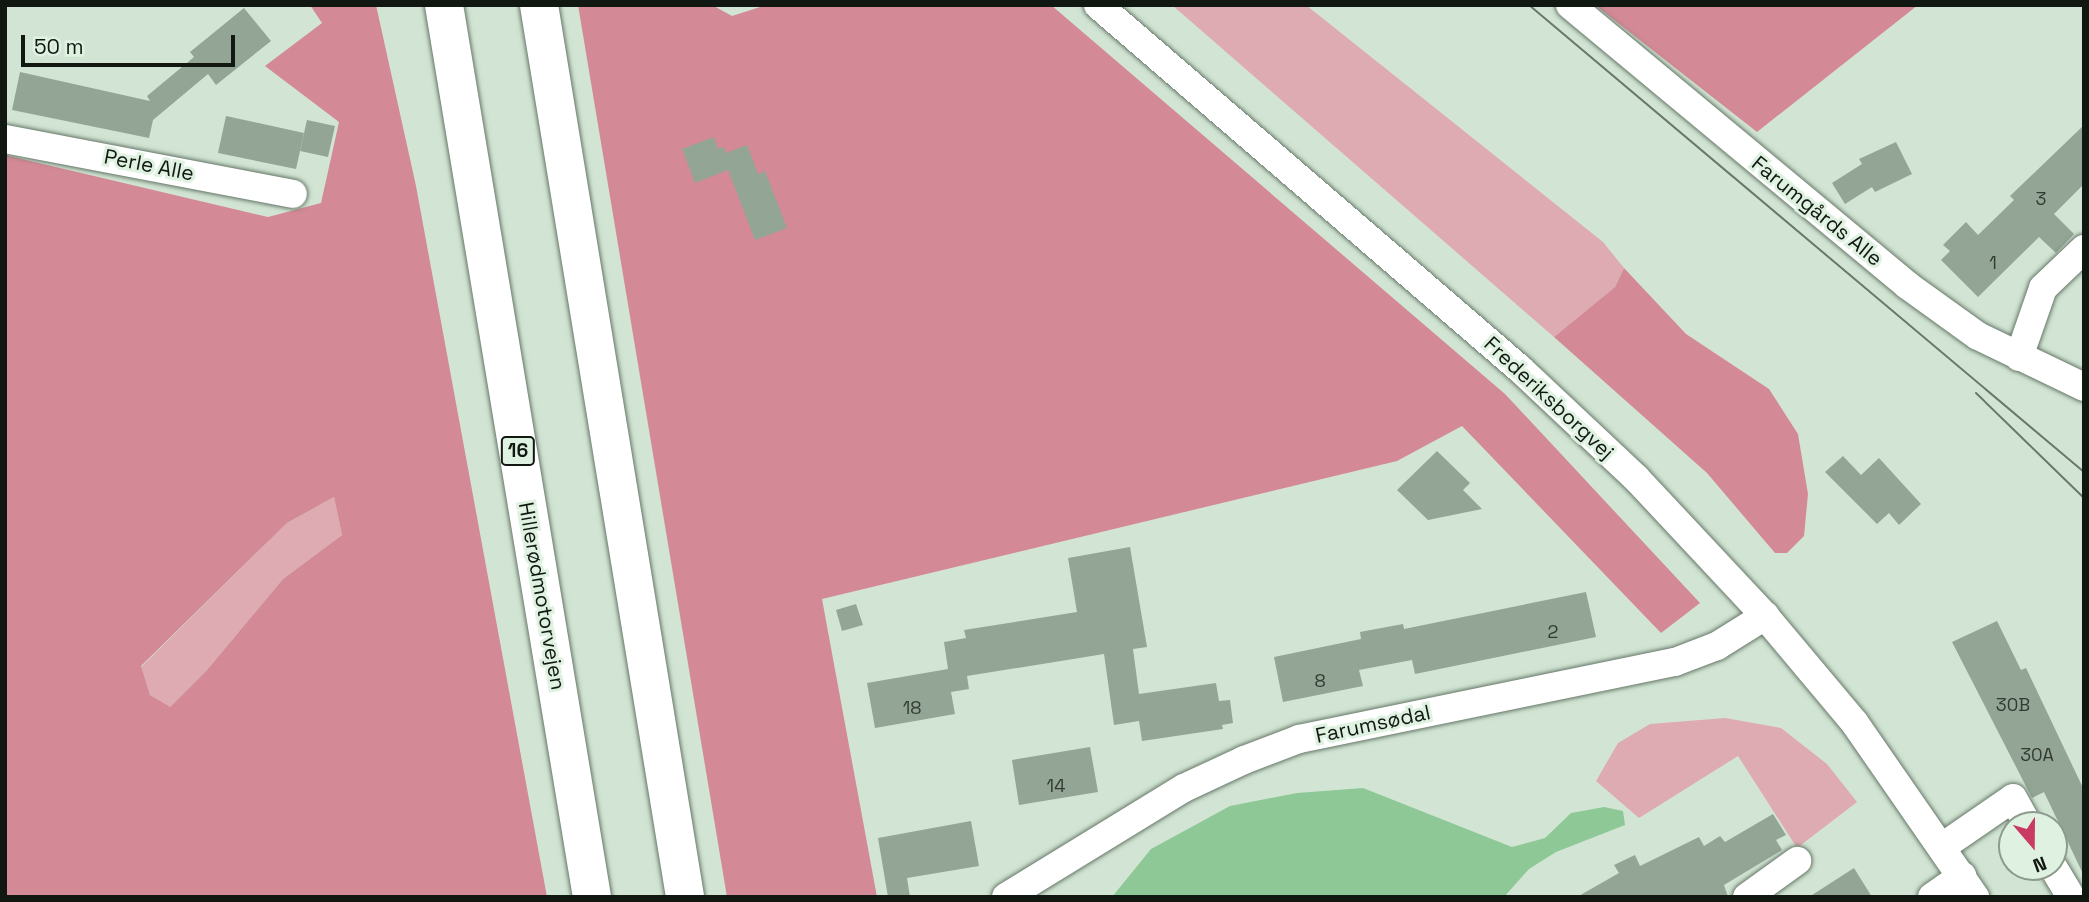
<!DOCTYPE html>
<html>
<head>
<meta charset="utf-8">
<style>
	body { margin:0 }
	#map { position:relative; width:2089px; height:902px; overflow:hidden; background:#d2e5d4; font-family:"Space Grotesk",sans-serif }
	div>[style] { position:absolute }
	[style*='--x'] { left:calc(var(--x)*1px); top:calc(var(--y)*1px); width:calc(var(--w)*1px); rotate:calc(var(--a)*1deg) }
	.green>* { inset:0; background:#dfabb3 }
	.forest>* { inset:0; background:#d38996 }
	.water>* { inset:0; background:#8ec896 }
	.building>* { inset:0; background:#93a595 }
	.roads { filter:drop-shadow(0 0 2px #667768) drop-shadow(0 0 2px #667768) }
	.minor>* { height:28px; margin:-14px; padding:0 14px; transform-origin:14px; border-radius:14px; background:#fff }
	.highway>* { height:38px; margin:-19px; padding:0 19px; transform-origin:19px; border-radius:19px; background:#fff }
	.tram>* { height:2px; margin:-1px; padding:0 1px; transform-origin:1px; border-radius:1px; background:#6b776c }
	span { translate:-50% -50%; white-space:nowrap; text-align:center; line-height:1.15; -webkit-text-stroke:6px #dff2e1; paint-order:stroke }
	.number-label { font-size:18px; color:#323b33 }
	.number-label span { -webkit-text-stroke-width:0 }
	.shield-label span { padding:2px 5px; background:#dff2e1; border:2px solid; border-radius:5px; -webkit-text-stroke-width:0 }
	.shield-label { font-size:19px; color:#111812; font-weight:700 }
	.street-label { font-size:21px; color:#111812 }
	.frame { position:absolute; inset:0; border:7px solid #111812; pointer-events:none }
	.north { position:absolute; left:1998px; top:811px; width:70px; height:70px; box-sizing:border-box; background:#dff2e1; border:2px solid #8d9b8e; border-radius:50%; rotate:160deg; font-size:19px; font-weight:700; line-height:28px; text-align:center; color:#111812 }
	.north::after { content:''; display:block; margin:auto; width:24px; height:32px; background:#ca3b63; clip-path:polygon(50% 0,100% 100%,50% 72%,0 100%) }
	.scale { position:absolute; left:21px; top:35px; width:214px; height:32px; box-sizing:border-box; border:4px solid #111812; border-top:0; padding-left:9px; font-size:21px; line-height:24px; white-space:nowrap; color:#111812; -webkit-text-stroke:5px #dff2e1; paint-order:stroke }
</style>
</head>
<body>
<div id="map">
	<div class="green">
		<div style="clip-path:polygon(1172px 5px,1306px 5px,1603px 242px,1624px 268px,1615px 287px,1554px 337px)"></div>
		<div style="clip-path:polygon(334px 497px,342px 535px,283px 579px,207px 670px,169px 708px,150px 695px,141px 667px,287px 523px)"></div>
		<div style="clip-path:polygon(1725px 718px,1781px 728px,1827px 764px,1857px 802px,1797px 848px,1738px 756px,1639px 818px,1596px 781px,1618px 743px,1650px 724px)"></div>
	</div>
	<div class="forest">
		<div style="clip-path:polygon(evenodd,310px 5px,376px 5px,416px 186px,547px 897px,5px 897px,5px 155px,268px 217px,321px 203px,339px 122px,265px 66px,322px 23px,310px 5px,334px 497px,342px 535px,283px 579px,207px 670px,170px 707px,150px 695px,141px 666px,287px 523px,334px 497px)"></div>
		<div style="clip-path:polygon(578px 5px,712px 5px,732px 16px,766px 5px,1051px 5px,1505px 394px,1700px 603px,1661px 633px,1462px 426px,1397px 461px,822px 599px,877px 897px,727px 897px)"></div>
		<div style="clip-path:polygon(1595px 5px,1918px 5px,1757px 132px)"></div>
		<div style="clip-path:polygon(1624px 268px,1686px 334px,1769px 389px,1798px 434px,1808px 494px,1804px 536px,1787px 553px,1775px 553px,1707px 473px,1554px 337px,1615px 287px)"></div>
	</div>
	<div class="water">
		<div style="clip-path:polygon(1363px 788px,1512px 847px,1545px 838px,1571px 813px,1604px 807px,1623px 811px,1625px 825px,1556px 852px,1529px 869px,1504px 897px,1112px 897px,1151px 849px,1230px 806px,1297px 793px)"></div>
	</div>
	<div class="building">
		<div style="clip-path:polygon(244px 8px,271px 41px,216px 85px,208px 74px,153px 120px,149px 138px,12px 110px,20px 72px,150px 101px,147px 96px,194px 57px,190px 52px)"></div>
		<div style="clip-path:polygon(226px 116px,304px 133px,296px 169px,218px 153px)"></div>
		<div style="clip-path:polygon(307px 120px,335px 126px,328px 157px,300px 151px)"></div>
		<div style="clip-path:polygon(2084px 125px,2084px 184px,2054px 214px,2074px 234px,2056px 253px,2039px 237px,1978px 297px,1941px 260px,1950px 251px,1943px 245px,1966px 222px,1978px 235px,2014px 200px,2010px 196px)"></div>
		<div style="clip-path:polygon(714px 137px,718px 149px,724px 147px,726px 153px,747px 145px,758px 174px,765px 171px,787px 228px,755px 240px,728px 170px,695px 183px,682px 149px)"></div>
		<div style="clip-path:polygon(1896px 142px,1912px 174px,1875px 192px,1872px 187px,1845px 204px,1832px 183px,1862px 164px,1859px 159px)"></div>
		<div style="clip-path:polygon(1437px 451px,1470px 483px,1463px 490px,1482px 509px,1428px 520px,1397px 490px)"></div>
		<div style="clip-path:polygon(1843px 456px,1861px 475px,1879px 458px,1921px 504px,1899px 525px,1889px 513px,1877px 524px,1825px 472px)"></div>
		<div style="clip-path:polygon(1130px 547px,1147px 647px,1133px 649px,1139px 694px,1216px 683px,1219px 701px,1230px 700px,1233px 723px,1222px 725px,1223px 729px,1142px 741px,1139px 721px,1114px 725px,1104px 654px,967px 676px,969px 689px,951px 692px,955px 714px,875px 728px,867px 683px,948px 669px,944px 642px,966px 638px,964px 630px,1077px 612px,1068px 558px)"></div>
		<div style="clip-path:polygon(1586px 592px,1596px 637px,1415px 674px,1412px 660px,1359px 670px,1363px 686px,1283px 702px,1274px 657px,1361px 639px,1360px 632px,1403px 624px,1404px 629px)"></div>
		<div style="clip-path:polygon(856px 604px,863px 625px,842px 631px,836px 610px)"></div>
		<div style="clip-path:polygon(1997px 621px,2021px 670px,2026px 668px,2084px 790px,2084px 876px,2044px 792px,2032px 798px,1952px 642px)"></div>
		<div style="clip-path:polygon(1090px 747px,1098px 792px,1019px 805px,1012px 760px)"></div>
		<div style="clip-path:polygon(1773px 814px,1786px 835px,1776px 840px,1782px 850px,1724px 885px,1728px 897px,1577px 897px,1619px 873px,1614px 865px,1635px 855px,1640px 866px,1699px 837px,1704px 846px,1720px 836px,1725px 842px)"></div>
		<div style="clip-path:polygon(971px 821px,979px 866px,907px 878px,910px 897px,888px 897px,878px 838px)"></div>
		<div style="clip-path:polygon(1854px 868px,1872px 897px,1809px 897px)"></div>
	</div>
	<div class="roads">
		<div class="minor">
			<div style="--x:1098;--y:5;--w:557;--a:40.78"></div>
			<div style="--x:1520;--y:369;--w:159;--a:43.2"></div>
			<div style="--x:1636;--y:478;--w:189;--a:46.9"></div>
			<div style="--x:1765;--y:616;--w:138;--a:50"></div>
			<div style="--x:1854;--y:722;--w:213;--a:55.3"></div>
			<div style="--x:1570;--y:5;--w:438;--a:39.7"></div>
			<div style="--x:1907;--y:285;--w:87;--a:35.7"></div>
			<div style="--x:1978;--y:336;--w:118;--a:25.7"></div>
			<div style="--x:5;--y:139;--w:293;--a:10.8"></div>
			<div style="--x:2019;--y:357;--w:73;--a:-70.8"></div>
			<div style="--x:2043;--y:288;--w:57;--a:-43.6"></div>
			<div style="--x:1942;--y:847;--w:86;--a:-34.6"></div>
			<div style="--x:2013;--y:798;--w:31;--a:61"></div>
			<div style="--x:2053;--y:867;--w:35;--a:59"></div>
			<div style="--x:1006;--y:897;--w:209;--a:-31.5"></div>
			<div style="--x:1184;--y:788;--w:66;--a:-25"></div>
			<div style="--x:1244;--y:760;--w:59;--a:-20.9"></div>
			<div style="--x:1299;--y:739;--w:384;--a:-11.6"></div>
			<div style="--x:1675;--y:662;--w:45;--a:-20.9"></div>
			<div style="--x:1717;--y:646;--w:57;--a:-32"></div>
			<div style="--x:1747;--y:897;--w:62;--a:-35.8"></div>
			<div style="--x:1932;--y:897;--w:37;--a:-35"></div>
		</div>
		<div class="highway">
			<div style="--x:444;--y:5;--w:904;--a:80.58"></div>
			<div style="--x:539;--y:5;--w:904;--a:80.7"></div>
		</div>
	</div>
	<div class="tram">
		<div style="--x:1529;--y:5;--w:725;--a:40.08"></div>
		<div style="--x:1976;--y:393;--w:151;--a:44.2"></div>
	</div>
	<div class="number-label">
		<span style="left:2041px;top:199px">3</span>
		<span style="left:1993px;top:263px">1</span>
		<span style="left:1553px;top:632px">2</span>
		<span style="left:1320px;top:681px">8</span>
		<span style="left:2013px;top:705px">30B</span>
		<span style="left:912px;top:708px">18</span>
		<span style="left:2037px;top:755px">30A</span>
		<span style="left:1056px;top:786px">14</span>
	</div>
	<div class="shield-label">
		<span style="left:518px;top:451px">16</span>
	</div>
	<div class="street-label">
		<span style="left:149px;top:165px;rotate:11deg">Perle Alle</span>
		<span style="left:1817px;top:211px;rotate:39deg">Farumgårds Alle</span>
		<span style="left:1549px;top:398px;rotate:43deg">Frederiksborgvej</span>
		<span style="left:542px;top:596px;rotate:80deg">Hillerødmotorvejen</span>
		<span style="left:1373px;top:724px;rotate:-12deg">Farumsødal</span>
	</div>
	<div class="frame"></div>
	<div class="north">N</div>
	<div class="scale">50 m</div>
</div>
</body>
</html>
